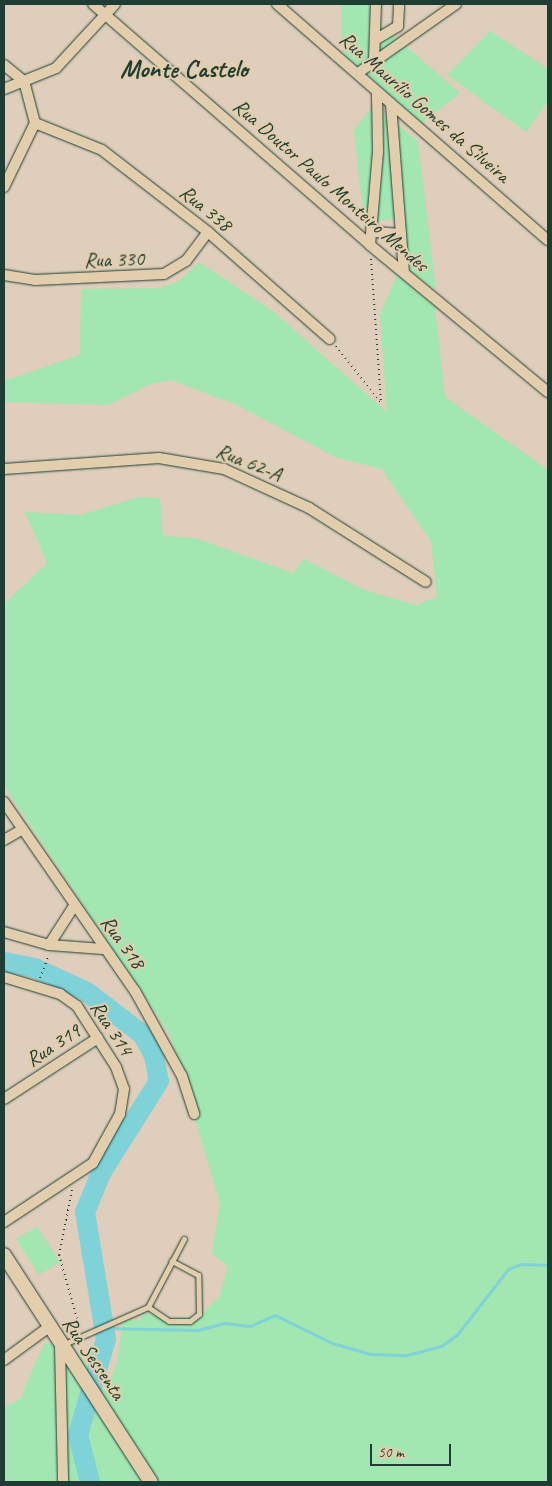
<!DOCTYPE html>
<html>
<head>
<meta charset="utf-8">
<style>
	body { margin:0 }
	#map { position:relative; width:552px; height:1486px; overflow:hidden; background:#decebb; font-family:Caveat,sans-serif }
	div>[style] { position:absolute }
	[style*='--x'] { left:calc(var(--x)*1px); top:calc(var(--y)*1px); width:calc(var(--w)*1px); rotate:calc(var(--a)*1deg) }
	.green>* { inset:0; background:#a2e6b1 }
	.stream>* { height:3px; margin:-1.5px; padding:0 1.5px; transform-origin:1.5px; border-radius:1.5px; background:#80d2d9 }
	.river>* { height:20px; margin:-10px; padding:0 10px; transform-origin:10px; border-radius:10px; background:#80d2d9 }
	.path>* { height:2px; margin-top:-1px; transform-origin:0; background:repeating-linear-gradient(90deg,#1f3d34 0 1px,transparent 0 5px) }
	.roads { filter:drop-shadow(0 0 1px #1f3d34) drop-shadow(0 0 1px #1f3d34) }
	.lane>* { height:5px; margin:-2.5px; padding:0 2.5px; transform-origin:2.5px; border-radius:2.5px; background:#e2ceac }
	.street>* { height:10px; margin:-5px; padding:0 5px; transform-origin:5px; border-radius:5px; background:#e2ceac }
	.secondary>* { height:14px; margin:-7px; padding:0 7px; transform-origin:7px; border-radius:7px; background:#e2ceac }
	span { translate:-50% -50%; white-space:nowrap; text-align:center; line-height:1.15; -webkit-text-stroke:4px #e2ceac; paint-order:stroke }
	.street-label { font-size:21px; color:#1f3d34 }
	.district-label { font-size:26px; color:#1f3d34; font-weight:700 }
	.frame { position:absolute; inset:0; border:5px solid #1f3d34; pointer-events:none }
	.scale { position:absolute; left:370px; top:1444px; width:81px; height:22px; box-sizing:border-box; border:2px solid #1f3d34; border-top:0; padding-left:6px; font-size:15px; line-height:18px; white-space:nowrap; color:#1f3d34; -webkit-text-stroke:4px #e2ceac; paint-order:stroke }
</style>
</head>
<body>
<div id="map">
	<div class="green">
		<div style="clip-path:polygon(341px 4px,383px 4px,380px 24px,460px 93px,422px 123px,343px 53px)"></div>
		<div style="clip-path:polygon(490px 31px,548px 69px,548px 101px,526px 132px,447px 75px)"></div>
		<div style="clip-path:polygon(373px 106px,418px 141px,436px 290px,406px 268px,403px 218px,364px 223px,354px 130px)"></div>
		<div style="clip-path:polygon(199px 262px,274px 312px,387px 412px,380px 314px,397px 275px,435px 307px,445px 397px,548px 470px,548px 1482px,4px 1482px,4px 1407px,20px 1399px,45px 1342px,78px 1353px,106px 1392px,117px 1362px,123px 1320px,140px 1320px,143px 1313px,173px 1319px,201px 1315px,220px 1296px,228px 1266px,212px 1254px,220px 1203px,170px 1035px,4px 786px,4px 604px,47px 563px,25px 512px,81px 515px,139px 497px,160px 498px,163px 536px,195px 538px,293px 573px,304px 559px,364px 590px,416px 605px,437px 597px,431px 542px,382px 469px,337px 458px,237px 405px,171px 380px,153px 383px,108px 405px,4px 402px,4px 381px,80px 355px,81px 289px,160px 288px,179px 281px)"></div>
		<div style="clip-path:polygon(37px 1227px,60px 1262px,39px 1275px,16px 1239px)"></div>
	</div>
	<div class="stream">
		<div style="--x:105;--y:1328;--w:93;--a:1.2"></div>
		<div style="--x:198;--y:1330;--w:28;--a:-15"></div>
		<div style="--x:225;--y:1323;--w:25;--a:7"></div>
		<div style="--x:250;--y:1326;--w:27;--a:-24"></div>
		<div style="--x:275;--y:1315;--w:64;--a:26.2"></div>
		<div style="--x:332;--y:1343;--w:40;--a:16"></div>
		<div style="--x:370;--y:1354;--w:37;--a:2"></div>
		<div style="--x:407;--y:1355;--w:35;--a:-15"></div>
		<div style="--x:441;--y:1346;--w:19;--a:-35"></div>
		<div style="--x:457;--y:1335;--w:83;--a:-52.3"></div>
		<div style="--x:508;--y:1269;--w:14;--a:-21"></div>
		<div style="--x:521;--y:1264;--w:27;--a:2"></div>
	</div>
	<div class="river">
		<div style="--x:4;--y:962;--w:32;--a:11"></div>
		<div style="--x:35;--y:968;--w:57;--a:24.8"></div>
		<div style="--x:87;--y:992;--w:71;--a:37.5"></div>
		<div style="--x:143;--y:1035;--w:24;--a:62"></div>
		<div style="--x:154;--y:1056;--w:25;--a:79"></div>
		<div style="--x:159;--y:1081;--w:109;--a:122.2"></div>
		<div style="--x:101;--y:1173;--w:42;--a:112.3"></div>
		<div style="--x:85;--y:1212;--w:129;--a:80.6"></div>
		<div style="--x:106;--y:1339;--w:100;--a:106.3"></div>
		<div style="--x:78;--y:1435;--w:49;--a:75.7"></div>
	</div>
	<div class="path">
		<div style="--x:371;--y:259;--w:144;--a:86"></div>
		<div style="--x:336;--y:346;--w:73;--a:51.7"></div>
		<div style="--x:40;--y:978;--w:25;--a:-69"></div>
		<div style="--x:72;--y:1190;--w:66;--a:101.3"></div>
		<div style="--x:59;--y:1255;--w:77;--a:74.2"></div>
	</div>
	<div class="roads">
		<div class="lane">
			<div style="--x:148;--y:1307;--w:25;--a:34"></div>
			<div style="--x:169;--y:1321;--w:21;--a:0"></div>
			<div style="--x:190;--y:1321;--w:11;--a:-38"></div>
			<div style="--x:199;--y:1314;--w:39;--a:-91"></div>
			<div style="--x:198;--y:1275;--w:30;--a:-152"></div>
			<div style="--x:62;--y:1345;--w:94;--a:-23.8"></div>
			<div style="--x:148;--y:1307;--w:77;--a:-62.1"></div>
		</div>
		<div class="street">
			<div style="--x:93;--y:4;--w:367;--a:41"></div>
			<div style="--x:370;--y:245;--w:231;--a:39.6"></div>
			<div style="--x:277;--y:4;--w:359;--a:41.1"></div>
			<div style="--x:375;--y:40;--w:27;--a:-31"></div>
			<div style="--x:398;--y:26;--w:22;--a:-87"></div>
			<div style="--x:374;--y:60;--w:56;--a:-88"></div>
			<div style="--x:4;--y:65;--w:26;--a:39"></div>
			<div style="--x:24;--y:81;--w:43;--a:75.3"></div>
			<div style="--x:35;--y:123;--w:72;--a:21.9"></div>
			<div style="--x:102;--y:150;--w:134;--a:37.7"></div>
			<div style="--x:208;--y:232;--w:162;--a:41.3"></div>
			<div style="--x:358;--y:73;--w:120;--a:-35.1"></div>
			<div style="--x:4;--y:89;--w:56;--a:-22"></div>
			<div style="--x:56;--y:68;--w:87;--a:-47.3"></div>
			<div style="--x:391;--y:104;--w:169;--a:85.6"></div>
			<div style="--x:4;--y:187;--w:71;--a:-64.2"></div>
			<div style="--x:374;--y:232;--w:27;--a:4"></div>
			<div style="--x:370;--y:245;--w:94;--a:-85.1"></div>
			<div style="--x:378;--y:151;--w:59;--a:-91"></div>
			<div style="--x:4;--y:275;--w:31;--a:9"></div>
			<div style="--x:35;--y:280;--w:129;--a:-2.7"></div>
			<div style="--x:164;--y:274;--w:26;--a:-31"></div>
			<div style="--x:186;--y:261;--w:36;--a:-53"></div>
			<div style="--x:4;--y:469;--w:155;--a:-4.1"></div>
			<div style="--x:159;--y:458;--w:66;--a:9.6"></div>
			<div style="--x:224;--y:469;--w:94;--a:24.6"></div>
			<div style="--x:309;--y:508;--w:138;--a:32.3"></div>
			<div style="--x:4;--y:802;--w:230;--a:55.3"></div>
			<div style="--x:135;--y:991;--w:97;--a:61.1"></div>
			<div style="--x:182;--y:1076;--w:40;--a:72"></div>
			<div style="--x:4;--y:840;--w:20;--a:-30"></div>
			<div style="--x:4;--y:932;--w:47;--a:16.1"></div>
			<div style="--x:49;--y:945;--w:54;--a:4.2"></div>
			<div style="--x:49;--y:945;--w:46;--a:-57.3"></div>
			<div style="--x:4;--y:977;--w:59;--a:16.9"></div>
			<div style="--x:60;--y:994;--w:21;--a:35"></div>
			<div style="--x:77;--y:1006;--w:72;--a:57.4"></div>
			<div style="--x:116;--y:1067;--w:23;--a:70"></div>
			<div style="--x:124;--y:1089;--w:25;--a:99"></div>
			<div style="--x:120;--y:1114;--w:56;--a:118.9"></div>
			<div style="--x:93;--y:1163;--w:107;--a:146.5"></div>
			<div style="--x:4;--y:1099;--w:112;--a:-33"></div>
			<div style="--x:60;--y:1346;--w:136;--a:88.7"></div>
			<div style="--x:4;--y:1360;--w:56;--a:-36.3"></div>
		</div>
		<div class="secondary">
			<div style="--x:4;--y:1255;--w:270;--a:57.1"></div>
		</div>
	</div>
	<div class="street-label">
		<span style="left:425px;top:107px;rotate:41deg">Rua Maurílio Gomes da Silveira</span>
		<span style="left:331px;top:185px;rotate:41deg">Rua Doutor Paulo Monteiro Mendes</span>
		<span style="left:206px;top:208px;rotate:39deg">Rua 338</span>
		<span style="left:114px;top:259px;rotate:-2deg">Rua 330</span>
		<span style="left:249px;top:462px;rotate:22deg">Rua 62-A</span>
		<span style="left:123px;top:942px;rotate:54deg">Rua 318</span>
		<span style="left:112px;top:1028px;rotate:57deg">Rua 314</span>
		<span style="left:53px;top:1045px;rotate:-33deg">Rua 319</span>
		<span style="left:94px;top:1358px;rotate:56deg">Rua Sessenta</span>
	</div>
	<div class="district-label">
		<span style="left:184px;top:69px">Monte Castelo</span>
	</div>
	<div class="frame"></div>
	<div class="scale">50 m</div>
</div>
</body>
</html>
